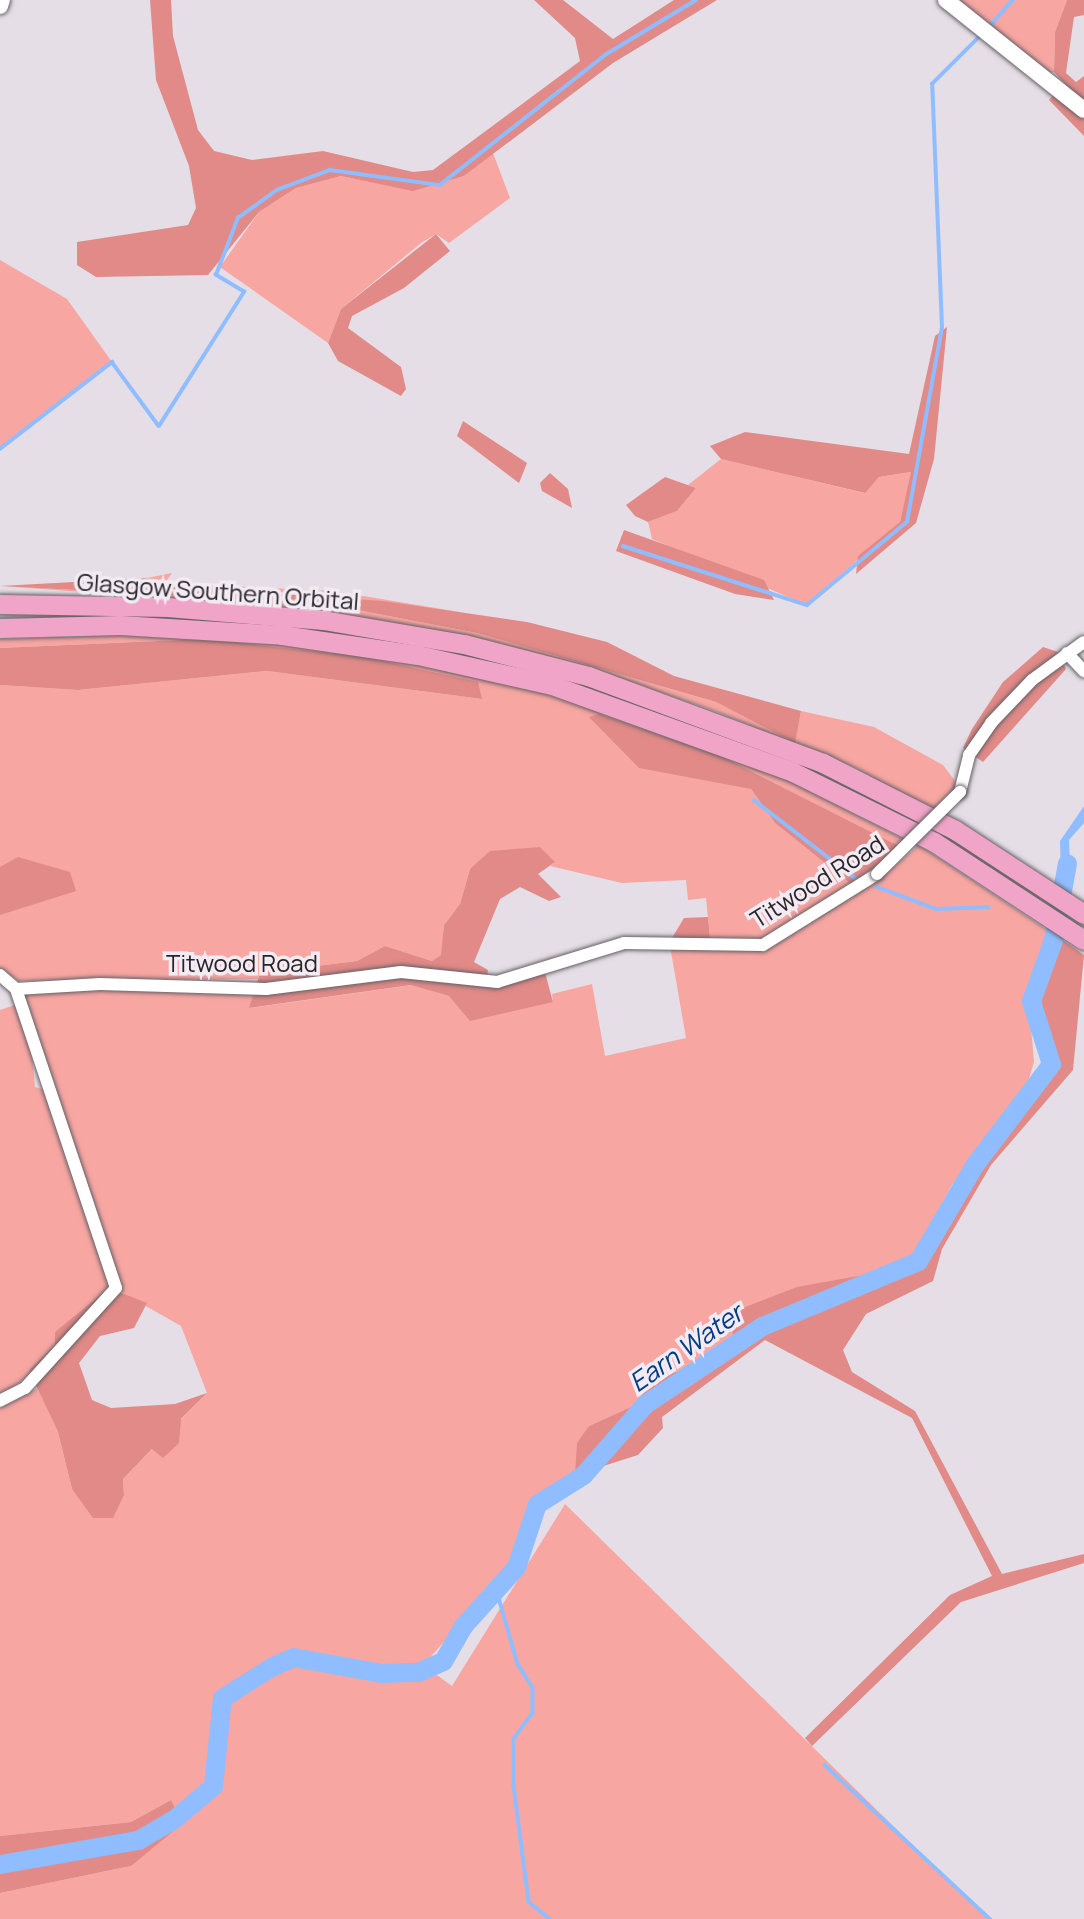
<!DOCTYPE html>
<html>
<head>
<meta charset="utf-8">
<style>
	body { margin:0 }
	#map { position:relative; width:1084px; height:1919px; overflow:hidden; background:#e5dee6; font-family:Manrope,sans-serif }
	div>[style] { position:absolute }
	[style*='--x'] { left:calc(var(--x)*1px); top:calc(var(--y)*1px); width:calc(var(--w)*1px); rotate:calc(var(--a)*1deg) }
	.green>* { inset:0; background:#f8a6a2 }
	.forest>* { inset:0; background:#e18a87 }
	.water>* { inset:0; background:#90bdff }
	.stream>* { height:3.5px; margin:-1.75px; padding:0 1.75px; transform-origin:1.75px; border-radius:1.75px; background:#90bdff }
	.river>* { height:19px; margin:-9.5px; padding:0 9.5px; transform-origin:9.5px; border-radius:9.5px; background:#90bdff }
	.roads { filter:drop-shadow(0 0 2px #656066) drop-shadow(0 0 2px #656066) }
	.minor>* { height:12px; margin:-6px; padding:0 6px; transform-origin:6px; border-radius:6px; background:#fff }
	.tertiary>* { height:16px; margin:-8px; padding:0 8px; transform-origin:8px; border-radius:8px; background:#fff }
	.trunk>* { height:19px; margin:-9.5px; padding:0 9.5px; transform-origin:9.5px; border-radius:9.5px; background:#f0a4c7 }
	.bridges { filter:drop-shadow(0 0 2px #656066) drop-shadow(0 0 2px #656066) }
	.minor-bridge>* { height:12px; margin:-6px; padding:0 6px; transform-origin:6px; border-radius:6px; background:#fff }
	span { translate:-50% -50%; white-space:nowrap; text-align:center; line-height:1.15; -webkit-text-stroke:7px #f2ebf3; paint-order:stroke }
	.street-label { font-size:24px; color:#282528 }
	.water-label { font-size:26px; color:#003b85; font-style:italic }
</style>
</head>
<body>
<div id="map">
	<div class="green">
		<div style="clip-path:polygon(956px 0,1067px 0,1055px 32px,1054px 72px,1044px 73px)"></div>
		<div style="clip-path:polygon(493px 153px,510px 198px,449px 243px,436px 234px,421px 243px,341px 309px,328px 343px,220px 267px,259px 212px,296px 188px,341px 176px,413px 190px,464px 176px)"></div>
		<div style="clip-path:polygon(0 260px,67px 299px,112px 362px,0 449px)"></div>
		<div style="clip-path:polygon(721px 459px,864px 493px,879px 477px,912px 472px,900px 522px,807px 605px,652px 539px,648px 522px,677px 511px,696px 488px,688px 485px)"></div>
		<div style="clip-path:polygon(172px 573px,165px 583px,333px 591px,466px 613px,292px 593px,156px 585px,147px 578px)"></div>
		<div style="clip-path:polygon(0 586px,321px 603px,477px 633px,716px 702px,794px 742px,801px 711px,874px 727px,943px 765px,958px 785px,934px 813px,856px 768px,717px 712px,591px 668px,425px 630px,289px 607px)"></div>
		<div style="clip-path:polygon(121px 635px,274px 643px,361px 652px,496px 680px,584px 703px,778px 775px,907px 841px,901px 847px,721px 756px,598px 714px,751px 789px,775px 823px,851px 884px,761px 940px,710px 938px,706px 898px,688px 900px,686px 880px,622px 883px,550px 866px,554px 863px,470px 869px,460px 904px,444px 925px,442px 955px,432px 961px,385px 946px,357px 961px,260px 973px,258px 979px,19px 981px,0 969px,0 685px,78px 690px,267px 671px,482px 699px,204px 639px,0 648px,0 639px)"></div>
		<div style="clip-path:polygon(934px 828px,980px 856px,1043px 896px,1040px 900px,929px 833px)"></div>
		<div style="clip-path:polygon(919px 845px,1052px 933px,1028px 990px,1034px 1062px,1027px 1085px,952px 1185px,912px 1260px,732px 1327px,733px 1338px,705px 1359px,652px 1382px,633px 1406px,589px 1426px,575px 1475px,535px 1500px,504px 1576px,423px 1665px,452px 1686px,565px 1504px,988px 1919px,0 1919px,0 1893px,131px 1866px,171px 1800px,131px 1822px,0 1836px,0 1408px,38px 1388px,58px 1432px,72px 1489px,124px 1495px,123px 1479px,207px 1393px,181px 1326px,121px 1292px,24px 995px,53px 989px,254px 993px,250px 1008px,412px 985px,449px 996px,553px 1002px,552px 994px,592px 984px,605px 1056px,686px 1038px,670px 946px,770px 947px,881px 878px)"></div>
		<div style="clip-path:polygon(15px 1005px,31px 1046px,35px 1087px,45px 1090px,113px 1289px,29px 1370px,32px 1375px,0 1395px,0 1010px)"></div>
	</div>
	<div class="forest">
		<div style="clip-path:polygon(150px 0,171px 0,173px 36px,198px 130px,214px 151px,252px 160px,323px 151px,413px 172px,433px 170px,580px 61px,575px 38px,534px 0,563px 0,613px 39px,674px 0,717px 0,613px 63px,464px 176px,413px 191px,341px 176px,296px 188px,259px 212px,208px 275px,96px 277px,77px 265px,77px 242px,188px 225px,196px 208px,189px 166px,156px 80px)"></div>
		<div style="clip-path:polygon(1067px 0,1084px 0,1084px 15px,1074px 17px,1066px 73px,1076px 82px,1084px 76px,1084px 104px,1054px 72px,1055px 32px)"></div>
		<div style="clip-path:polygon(1054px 94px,1084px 118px,1084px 136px,1049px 100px)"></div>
		<div style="clip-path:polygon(436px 234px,450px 251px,404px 288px,352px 316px,348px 328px,401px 367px,406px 389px,401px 396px,338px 361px,328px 343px,341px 309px)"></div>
		<div style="clip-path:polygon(947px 327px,934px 459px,916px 523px,856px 574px,858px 556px,900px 522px,911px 472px,879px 477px,865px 493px,721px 459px,710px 446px,745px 432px,909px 454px,935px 336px)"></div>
		<div style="clip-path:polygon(463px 421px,527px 463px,519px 483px,457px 436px)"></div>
		<div style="clip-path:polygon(550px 473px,568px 489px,572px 508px,542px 491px,540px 483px)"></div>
		<div style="clip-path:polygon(665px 477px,696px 488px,677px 511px,648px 522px,635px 516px,626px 505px)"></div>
		<div style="clip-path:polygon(624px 530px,764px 580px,774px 600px,735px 594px,616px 551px)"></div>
		<div style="clip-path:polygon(147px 578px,156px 585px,383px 601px,527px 622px,607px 642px,674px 676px,801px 711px,795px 743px,716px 702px,477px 633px,321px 603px,0 586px)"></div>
		<div style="clip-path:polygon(204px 639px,364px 657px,478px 682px,482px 699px,267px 671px,78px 690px,0 685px,0 648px)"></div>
		<div style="clip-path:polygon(1043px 647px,1058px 652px,1066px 669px,983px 762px,963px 748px,972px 729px,1003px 682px)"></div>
		<div style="clip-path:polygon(599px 714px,721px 756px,901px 847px,851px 884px,775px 823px,751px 789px,639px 768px,589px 717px)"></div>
		<div style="clip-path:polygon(540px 847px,555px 862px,538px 874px,561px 897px,549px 901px,520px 887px,500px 899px,474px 962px,488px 970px,486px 983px,543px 965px,553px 1002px,470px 1021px,449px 996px,411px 985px,249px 1008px,260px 973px,357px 961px,385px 946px,432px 961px,441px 955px,444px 925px,460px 904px,470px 869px,490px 851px)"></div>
		<div style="clip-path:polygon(18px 857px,70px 872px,76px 891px,0 915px,0 867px)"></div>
		<div style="clip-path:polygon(708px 917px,710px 938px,672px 938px,684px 918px)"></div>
		<div style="clip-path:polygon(1060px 938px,1084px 955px,1073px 1070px,991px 1165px,942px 1249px,933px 1281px,866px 1314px,843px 1350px,852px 1372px,915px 1411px,1002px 1574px,1084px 1554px,1084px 1563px,961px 1602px,812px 1746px,805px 1738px,950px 1595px,992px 1576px,912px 1418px,765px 1340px,662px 1417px,663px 1428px,638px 1455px,575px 1475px,577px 1443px,589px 1426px,633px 1406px,652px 1382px,706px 1359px,733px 1339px,732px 1327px,743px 1308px,797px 1287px,897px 1269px,897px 1275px,917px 1265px,978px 1165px,1023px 1114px,1054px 1062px,1036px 1002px)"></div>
		<div style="clip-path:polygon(109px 1288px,147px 1303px,134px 1328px,100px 1336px,79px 1363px,92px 1400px,111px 1408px,175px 1404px,207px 1393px,181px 1419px,179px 1443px,163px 1458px,152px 1449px,123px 1479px,124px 1495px,113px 1518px,93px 1518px,72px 1489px,58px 1432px,29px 1370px,55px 1345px,55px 1332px)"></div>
		<div style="clip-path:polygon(171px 1800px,182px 1824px,131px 1866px,0 1893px,0 1836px,131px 1822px)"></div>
	</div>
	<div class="water">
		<div style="clip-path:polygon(1084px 806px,1084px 823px,1069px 840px,1071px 892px,1061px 885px,1060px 841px)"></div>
	</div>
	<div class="stream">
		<div style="--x:990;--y:26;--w:35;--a:-49"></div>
		<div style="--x:0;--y:449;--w:142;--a:-37.8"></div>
		<div style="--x:112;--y:362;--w:79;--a:53.7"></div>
		<div style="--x:159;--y:426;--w:159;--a:-57.6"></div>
		<div style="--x:244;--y:292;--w:33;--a:-149"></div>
		<div style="--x:216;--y:275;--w:61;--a:-68.9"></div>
		<div style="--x:238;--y:218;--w:48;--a:-35.7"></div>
		<div style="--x:277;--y:190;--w:57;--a:-20.7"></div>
		<div style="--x:330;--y:170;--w:111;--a:7.8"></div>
		<div style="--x:440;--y:185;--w:210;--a:-38.2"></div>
		<div style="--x:605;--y:55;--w:106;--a:-31.1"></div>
		<div style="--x:623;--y:546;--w:193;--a:17.8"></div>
		<div style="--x:807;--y:605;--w:130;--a:-39.7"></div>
		<div style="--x:907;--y:522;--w:197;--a:-79.8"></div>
		<div style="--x:942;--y:328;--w:244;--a:-92.3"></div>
		<div style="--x:932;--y:84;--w:65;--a:-45"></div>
		<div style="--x:754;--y:800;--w:128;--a:37.7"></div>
		<div style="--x:877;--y:887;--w:63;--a:20.4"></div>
		<div style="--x:936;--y:909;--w:52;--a:-2.2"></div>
		<div style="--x:497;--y:1591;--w:76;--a:74"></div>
		<div style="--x:518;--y:1664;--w:28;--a:58"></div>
		<div style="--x:533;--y:1688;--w:25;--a:90"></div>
		<div style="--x:533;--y:1713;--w:32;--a:126"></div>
		<div style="--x:514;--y:1739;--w:47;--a:90"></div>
		<div style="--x:514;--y:1786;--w:117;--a:82.6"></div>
		<div style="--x:529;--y:1902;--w:27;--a:39"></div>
		<div style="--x:825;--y:1765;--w:226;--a:43"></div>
	</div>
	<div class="river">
		<div style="--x:0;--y:1864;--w:140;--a:-9.9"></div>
		<div style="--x:138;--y:1840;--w:42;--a:-30.3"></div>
		<div style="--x:174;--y:1819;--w:51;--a:-40.2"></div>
		<div style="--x:213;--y:1786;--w:88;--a:-84.2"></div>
		<div style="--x:222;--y:1698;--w:58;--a:-32.3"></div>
		<div style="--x:271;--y:1667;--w:24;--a:-24"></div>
		<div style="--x:293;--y:1657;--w:89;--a:10.3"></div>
		<div style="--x:381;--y:1673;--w:37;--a:-2"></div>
		<div style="--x:418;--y:1672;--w:27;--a:-24"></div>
		<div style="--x:443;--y:1661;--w:40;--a:-60.3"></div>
		<div style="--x:463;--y:1626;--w:79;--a:-48.1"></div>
		<div style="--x:516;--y:1567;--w:66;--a:-71.6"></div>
		<div style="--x:537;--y:1504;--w:54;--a:-32.2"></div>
		<div style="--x:583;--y:1475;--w:94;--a:-48.9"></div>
		<div style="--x:645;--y:1404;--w:141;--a:-33.7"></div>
		<div style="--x:762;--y:1326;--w:169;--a:-22.6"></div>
		<div style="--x:918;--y:1261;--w:113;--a:-59.6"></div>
		<div style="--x:975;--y:1164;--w:126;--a:-52.8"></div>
		<div style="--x:1051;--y:1064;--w:66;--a:-107.6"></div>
		<div style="--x:1031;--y:1001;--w:65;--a:-70.2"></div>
		<div style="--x:1053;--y:940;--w:78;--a:-79.7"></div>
	</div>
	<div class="roads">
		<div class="minor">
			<div style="--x:1067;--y:653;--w:25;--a:47"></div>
			<div style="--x:960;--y:792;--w:38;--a:-76"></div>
			<div style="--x:969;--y:755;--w:39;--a:-55"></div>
			<div style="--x:991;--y:723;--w:59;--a:-46.4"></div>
			<div style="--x:1032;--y:680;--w:64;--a:-36.2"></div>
			<div style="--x:0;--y:975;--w:21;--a:41"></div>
			<div style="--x:16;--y:989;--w:315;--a:71.5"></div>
			<div style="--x:116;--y:1288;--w:135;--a:132.3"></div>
			<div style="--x:25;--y:1388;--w:28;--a:153"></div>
			<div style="--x:16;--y:989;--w:84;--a:-3.4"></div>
			<div style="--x:100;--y:984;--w:166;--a:1.7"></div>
			<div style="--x:266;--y:989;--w:136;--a:-7.2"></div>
			<div style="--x:401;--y:972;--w:97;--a:5.9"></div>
			<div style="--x:497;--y:982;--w:133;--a:-17.1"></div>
			<div style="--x:624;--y:943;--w:139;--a:0.8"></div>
			<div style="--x:763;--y:945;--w:134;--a:-31.9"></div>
		</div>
		<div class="tertiary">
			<div style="--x:946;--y:0;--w:176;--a:38.6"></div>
			<div style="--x:0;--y:6;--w:6;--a:-72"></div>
		</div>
		<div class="trunk">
			<div style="--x:0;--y:604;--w:167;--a:1"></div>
			<div style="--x:167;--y:607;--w:157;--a:4.8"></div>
			<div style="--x:323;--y:620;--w:143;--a:9.7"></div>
			<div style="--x:464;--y:644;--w:128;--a:14.5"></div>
			<div style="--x:588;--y:676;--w:251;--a:20.3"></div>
			<div style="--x:823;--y:763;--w:148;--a:26.9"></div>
			<div style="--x:955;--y:830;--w:154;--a:33.1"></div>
			<div style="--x:0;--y:628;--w:120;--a:-1.4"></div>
			<div style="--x:120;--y:625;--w:162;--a:3.5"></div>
			<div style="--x:282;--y:635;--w:137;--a:8.4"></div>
			<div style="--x:418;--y:655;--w:137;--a:12.6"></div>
			<div style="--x:552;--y:685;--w:256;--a:19.8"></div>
			<div style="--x:793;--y:772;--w:157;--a:26.4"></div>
			<div style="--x:934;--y:842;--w:179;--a:33.2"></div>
		</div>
	</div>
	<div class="bridges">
		<div class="minor-bridge">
			<div style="--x:877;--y:874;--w:117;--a:-44.7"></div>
		</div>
	</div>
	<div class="street-label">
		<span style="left:218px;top:591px;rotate:4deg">Glasgow Southern Orbital</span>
		<span style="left:817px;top:881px;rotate:-32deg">Titwood Road</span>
		<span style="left:242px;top:963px">Titwood Road</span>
	</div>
	<div class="water-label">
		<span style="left:686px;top:1348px;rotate:-35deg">Earn Water</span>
	</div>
</div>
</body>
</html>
